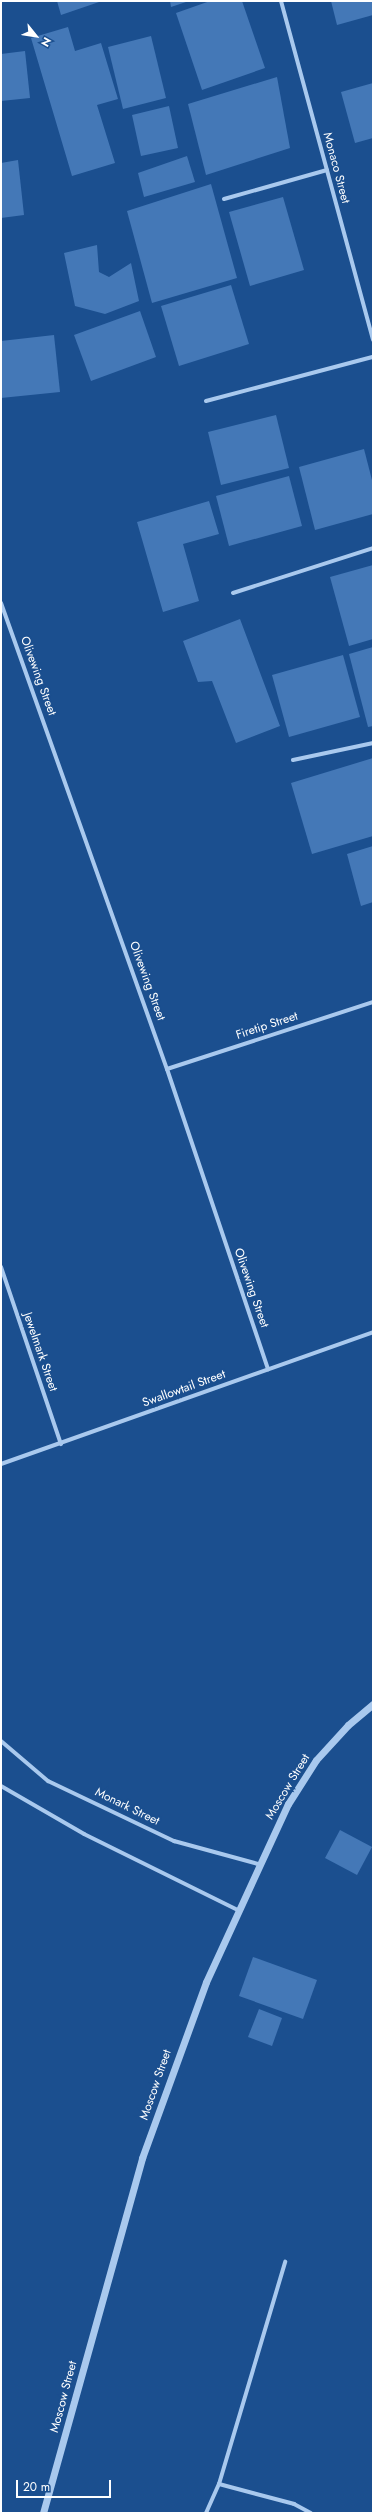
<!DOCTYPE html>
<html>
<head>
<meta charset="utf-8">
<style>
	body { margin:0 }
	#map { position:relative; width:374px; height:2514px; overflow:hidden; background:#1b4f8f; font-family:Jost,sans-serif }
	div>[style] { position:absolute }
	[style*='--x'] { left:calc(var(--x)*1px); top:calc(var(--y)*1px); width:calc(var(--w)*1px); rotate:calc(var(--a)*1deg) }
	.building>* { inset:0; background:#4478b7 }
	.minor>* { height:4px; margin:-2px; padding:0 2px; transform-origin:2px; border-radius:2px; background:#a9c9ee }
	.tertiary>* { height:7px; margin:-3.5px; padding:0 3.5px; transform-origin:3.5px; border-radius:3.5px; background:#a9c9ee }
	span { translate:-50% -50%; white-space:nowrap; text-align:center; line-height:1.15; -webkit-text-stroke:3.5px #1b4f8f; paint-order:stroke }
	.street-label { font-size:12px; color:#fff }
	.frame { position:absolute; inset:0; border:2px solid #fff; pointer-events:none }
	.north { position:absolute; left:16px; top:16px; width:40px; height:40px; -webkit-text-stroke:3px #1b4f8f; paint-order:stroke; rotate:120deg; font-size:11px; font-weight:700; line-height:16px; text-align:center; color:#fff }
	.north::after { content:''; display:block; margin:auto; width:14px; height:18px; background:#fff; clip-path:polygon(50% 0,100% 100%,50% 72%,0 100%) }
	.scale { position:absolute; left:16px; top:2480px; width:95px; height:18px; box-sizing:border-box; border:2px solid #fff; border-top:0; padding-left:5px; font-size:12px; line-height:14px; white-space:nowrap; color:#fff; -webkit-text-stroke:3px #1b4f8f; paint-order:stroke }
</style>
</head>
<body>
<div id="map">
	<div class="building">
		<div style="clip-path:polygon(57px 1px,102px 1px,61px 15px)"></div>
		<div style="clip-path:polygon(170px 1px,189px 1px,171px 7px)"></div>
		<div style="clip-path:polygon(210px 1px,242px 1px,265px 68px,202px 90px,176px 13px)"></div>
		<div style="clip-path:polygon(331px 1px,373px 1px,373px 15px,337px 25px)"></div>
		<div style="clip-path:polygon(68px 27px,75px 51px,101px 43px,118px 99px,97px 105px,115px 163px,72px 176px,31px 38px)"></div>
		<div style="clip-path:polygon(151px 36px,166px 98px,123px 109px,108px 47px)"></div>
		<div style="clip-path:polygon(25px 51px,30px 98px,1px 101px,1px 54px)"></div>
		<div style="clip-path:polygon(277px 77px,290px 148px,206px 175px,188px 104px)"></div>
		<div style="clip-path:polygon(373px 83px,373px 138px,355px 143px,341px 92px)"></div>
		<div style="clip-path:polygon(169px 106px,178px 148px,141px 156px,132px 115px)"></div>
		<div style="clip-path:polygon(187px 156px,195px 182px,144px 197px,138px 173px)"></div>
		<div style="clip-path:polygon(18px 160px,24px 215px,1px 218px,1px 163px)"></div>
		<div style="clip-path:polygon(211px 184px,237px 278px,152px 303px,127px 211px)"></div>
		<div style="clip-path:polygon(283px 197px,304px 270px,250px 286px,229px 212px)"></div>
		<div style="clip-path:polygon(97px 245px,99px 272px,109px 277px,131px 263px,139px 301px,105px 314px,75px 306px,64px 253px)"></div>
		<div style="clip-path:polygon(231px 285px,249px 344px,179px 366px,161px 306px)"></div>
		<div style="clip-path:polygon(140px 311px,156px 357px,91px 381px,74px 335px)"></div>
		<div style="clip-path:polygon(54px 335px,60px 392px,1px 398px,1px 341px)"></div>
		<div style="clip-path:polygon(276px 415px,289px 468px,221px 485px,208px 432px)"></div>
		<div style="clip-path:polygon(364px 449px,373px 484px,373px 514px,315px 530px,299px 467px)"></div>
		<div style="clip-path:polygon(289px 476px,302px 526px,229px 546px,216px 496px)"></div>
		<div style="clip-path:polygon(209px 501px,219px 534px,183px 544px,199px 601px,163px 612px,137px 522px)"></div>
		<div style="clip-path:polygon(373px 565px,373px 639px,349px 646px,330px 577px)"></div>
		<div style="clip-path:polygon(240px 619px,280px 726px,236px 743px,212px 681px,198px 682px,183px 641px)"></div>
		<div style="clip-path:polygon(373px 647px,373px 726px,368px 727px,349px 654px)"></div>
		<div style="clip-path:polygon(343px 655px,360px 717px,289px 737px,272px 675px)"></div>
		<div style="clip-path:polygon(373px 758px,373px 836px,312px 854px,291px 783px)"></div>
		<div style="clip-path:polygon(373px 846px,373px 902px,361px 906px,347px 854px)"></div>
		<div style="clip-path:polygon(340px 1830px,372px 1847px,357px 1875px,325px 1858px)"></div>
		<div style="clip-path:polygon(253px 1957px,317px 1980px,303px 2019px,239px 1996px)"></div>
		<div style="clip-path:polygon(259px 2009px,282px 2018px,272px 2046px,248px 2037px)"></div>
	</div>
	<div class="minor">
		<div style="--x:281;--y:1;--w:351;--a:74.8"></div>
		<div style="--x:224;--y:199;--w:107;--a:-15.7"></div>
		<div style="--x:206;--y:401;--w:173;--a:-14.8"></div>
		<div style="--x:233;--y:593;--w:147;--a:-17.8"></div>
		<div style="--x:1;--y:603;--w:495;--a:70.4"></div>
		<div style="--x:167;--y:1069;--w:317;--a:71.4"></div>
		<div style="--x:293;--y:760;--w:82;--a:-12"></div>
		<div style="--x:167;--y:1069;--w:217;--a:-18"></div>
		<div style="--x:1;--y:1267;--w:187;--a:71.3"></div>
		<div style="--x:1;--y:1464;--w:395;--a:-19.5"></div>
		<div style="--x:1;--y:1741;--w:62;--a:40.4"></div>
		<div style="--x:48;--y:1781;--w:140;--a:25.5"></div>
		<div style="--x:174;--y:1841;--w:87;--a:15.3"></div>
		<div style="--x:1;--y:1786;--w:96;--a:30"></div>
		<div style="--x:84;--y:1834;--w:172;--a:26.3"></div>
		<div style="--x:219;--y:2484;--w:78;--a:14.9"></div>
		<div style="--x:294;--y:2504;--w:19;--a:28"></div>
		<div style="--x:206;--y:2513;--w:32;--a:-66"></div>
		<div style="--x:219;--y:2484;--w:232;--a:-73.4"></div>
	</div>
	<div class="tertiary">
		<div style="--x:43;--y:2513;--w:369;--a:-74.4"></div>
		<div style="--x:142;--y:2158;--w:187;--a:-70"></div>
		<div style="--x:206;--y:1982;--w:196;--a:-65.3"></div>
		<div style="--x:288;--y:1804;--w:52;--a:-57.5"></div>
		<div style="--x:316;--y:1760;--w:47;--a:-47.6"></div>
		<div style="--x:348;--y:1725;--w:33;--a:-40"></div>
	</div>
	<div class="street-label">
		<span style="left:336px;top:168px;rotate:75deg">Monaco Street</span>
		<span style="left:38px;top:676px;rotate:70deg">Olivewing Street</span>
		<span style="left:147px;top:981px;rotate:70deg">Olivewing Street</span>
		<span style="left:267px;top:1026px;rotate:-18deg">Firetip Street</span>
		<span style="left:251px;top:1288px;rotate:71deg">Olivewing Street</span>
		<span style="left:40px;top:1352px;rotate:71deg">Jewelmark Street</span>
		<span style="left:184px;top:1389px;rotate:-20deg">Swallowtail Street</span>
		<span style="left:288px;top:1787px;rotate:-59deg">Moscow Street</span>
		<span style="left:127px;top:1807px;rotate:26deg">Monark Street</span>
		<span style="left:156px;top:2085px;rotate:-71deg">Moscow Street</span>
		<span style="left:64px;top:2397px;rotate:-75deg">Moscow Street</span>
	</div>
	<div class="frame"></div>
	<div class="north">N</div>
	<div class="scale">20 m</div>
</div>
</body>
</html>
